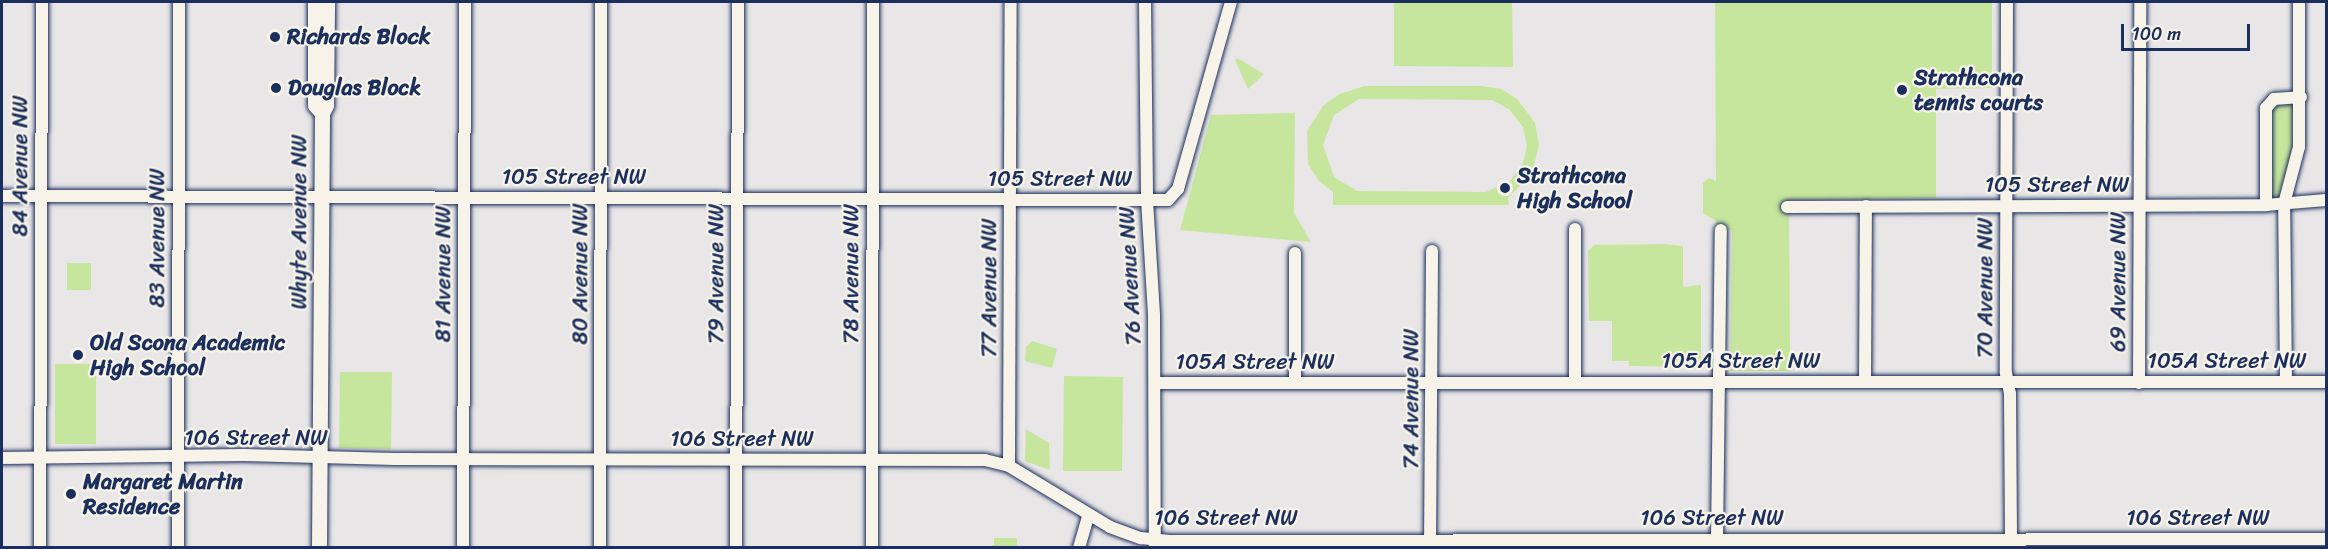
<!DOCTYPE html>
<html>
<head>
<meta charset="utf-8">
<style>
	body { margin:0 }
	#map { position:relative; width:2328px; height:549px; overflow:hidden; background:#e8e6e7; font-family:Sriracha,sans-serif }
	div>[style] { position:absolute }
	[style*='--x'] { left:calc(var(--x)*1px); top:calc(var(--y)*1px); width:calc(var(--w)*1px); rotate:calc(var(--a)*1deg) }
	.green>* { inset:0; background:#c6e59d }
	.roads { filter:drop-shadow(0 0 2px #1b2f5e) drop-shadow(0 0 2px #1b2f5e) }
	.minor>* { height:12px; margin:-6px; padding:0 6px; transform-origin:6px; border-radius:6px; background:#f7f3e8 }
	.major>* { height:15px; margin:-7.5px; padding:0 7.5px; transform-origin:7.5px; border-radius:7.5px; background:#f7f3e8 }
	.dots>* { width:16px; height:16px; translate:-50% -50%; box-sizing:border-box; border:3px solid #f7f3e8; border-radius:50% }
	span { translate:-50% -50%; white-space:nowrap; text-align:center; line-height:1.15; -webkit-text-stroke:4.5px #f7f3e8; paint-order:stroke }
	.poi-label { font-size:22px; color:#1b2f5e; font-weight:700 }
	.left { translate:0 -50%; text-align:left }
	.street-label { font-size:22px; color:#1b2f5e }
	.frame { position:absolute; inset:0; border:3px solid #1b2f5e; pointer-events:none }
	.scale { position:absolute; left:2121px; top:24px; width:129px; height:27px; box-sizing:border-box; border:3px solid #1b2f5e; border-top:0; padding-left:8px; font-size:18px; line-height:21px; white-space:nowrap; color:#1b2f5e; -webkit-text-stroke:4px #f7f3e8; paint-order:stroke }
</style>
</head>
<body>
<div id="map">
	<div class="green">
		<div style="clip-path:polygon(1394px 2px,1512px 2px,1513px 67px,1394px 66px)"></div>
		<div style="clip-path:polygon(1715px 2px,1992px 2px,1992px 88px,1936px 89px,1936px 198px,1789px 200px,1790px 371px,1730px 371px,1732px 230px,1716px 230px,1716px 221px,1703px 213px,1703px 183px,1709px 178px,1716px 181px)"></div>
		<div style="clip-path:polygon(1237px 58px,1264px 74px,1248px 89px,1235px 60px)"></div>
		<div style="clip-path:polygon(evenodd,1365px 86px,1481px 86px,1501px 89px,1517px 99px,1535px 123px,1539px 145px,1532px 173px,1508px 198px,1509px 205px,1333px 205px,1333px 192px,1319px 181px,1308px 164px,1307px 131px,1323px 106px,1340px 94px,1365px 86px,1359px 99px,1492px 100px,1509px 109px,1523px 127px,1527px 146px,1523px 163px,1510px 181px,1486px 192px,1357px 191px,1334px 177px,1323px 145px,1334px 115px,1359px 99px)"></div>
		<div style="clip-path:polygon(2291px 103px,2295px 112px,2292px 158px,2282px 196px,2276px 199px,2271px 196px,2272px 107px)"></div>
		<div style="clip-path:polygon(1295px 113px,1294px 213px,1311px 242px,1180px 230px,1211px 115px)"></div>
		<div style="clip-path:polygon(1664px 244px,1683px 246px,1683px 287px,1701px 285px,1701px 359px,1697px 367px,1629px 366px,1629px 361px,1612px 361px,1612px 321px,1589px 321px,1588px 251px,1594px 245px)"></div>
		<div style="clip-path:polygon(67px 263px,91px 263px,91px 290px,67px 290px)"></div>
		<div style="clip-path:polygon(1032px 341px,1057px 349px,1052px 368px,1025px 361px,1026px 347px)"></div>
		<div style="clip-path:polygon(55px 364px,96px 364px,96px 444px,55px 444px)"></div>
		<div style="clip-path:polygon(340px 372px,392px 372px,391px 449px,339px 448px)"></div>
		<div style="clip-path:polygon(1064px 376px,1123px 377px,1122px 471px,1063px 471px)"></div>
		<div style="clip-path:polygon(1026px 429px,1049px 443px,1050px 470px,1025px 461px)"></div>
		<div style="clip-path:polygon(994px 538px,1017px 538px,1017px 547px,986px 547px,994px 545px)"></div>
	</div>
	<div class="roads">
		<div class="minor">
			<div style="--x:1145;--y:2;--w:198;--a:89.4"></div>
			<div style="--x:1147;--y:200;--w:115;--a:86.5"></div>
			<div style="--x:1154;--y:315;--w:231;--a:89.8"></div>
			<div style="--x:2007;--y:2;--w:371;--a:90.2"></div>
			<div style="--x:2006;--y:373;--w:21;--a:79"></div>
			<div style="--x:2010;--y:394;--w:145;--a:89.6"></div>
			<div style="--x:2;--y:196;--w:1166;--a:0.2"></div>
			<div style="--x:1168;--y:200;--w:15;--a:-48"></div>
			<div style="--x:1178;--y:189;--w:194;--a:-74.2"></div>
			<div style="--x:2266;--y:205;--w:97;--a:-90"></div>
			<div style="--x:2266;--y:108;--w:12;--a:-48"></div>
			<div style="--x:2274;--y:99;--w:27;--a:-4"></div>
			<div style="--x:1787;--y:207;--w:479;--a:-0.2"></div>
			<div style="--x:2266;--y:205;--w:60;--a:-4.8"></div>
			<div style="--x:1575;--y:229;--w:153;--a:90"></div>
			<div style="--x:1865;--y:382;--w:176;--a:-89.7"></div>
			<div style="--x:2286;--y:382;--w:178;--a:-90.6"></div>
			<div style="--x:2284;--y:204;--w:59;--a:-75.3"></div>
			<div style="--x:2299;--y:147;--w:145;--a:-90"></div>
			<div style="--x:1155;--y:383;--w:1171;--a:-0.05"></div>
			<div style="--x:1295;--y:383;--w:130;--a:-90"></div>
			<div style="--x:2139;--y:383;--w:381;--a:-89.8"></div>
			<div style="--x:2;--y:458;--w:242;--a:-0.7"></div>
			<div style="--x:244;--y:455;--w:151;--a:1.5"></div>
			<div style="--x:395;--y:459;--w:590;--a:0.1"></div>
			<div style="--x:985;--y:460;--w:25;--a:14"></div>
			<div style="--x:1009;--y:466;--w:118;--a:31.1"></div>
			<div style="--x:1110;--y:527;--w:33;--a:20"></div>
			<div style="--x:1141;--y:538;--w:31;--a:6"></div>
			<div style="--x:1172;--y:541;--w:1154;--a:-0.1"></div>
			<div style="--x:1009;--y:466;--w:464;--a:-89.8"></div>
			<div style="--x:1717;--y:539;--w:309;--a:-89.3"></div>
			<div style="--x:1430;--y:546;--w:295;--a:-89.6"></div>
			<div style="--x:40;--y:548;--w:546;--a:-89.79"></div>
			<div style="--x:178;--y:548;--w:546;--a:-89.9"></div>
			<div style="--x:463;--y:548;--w:546;--a:-89.79"></div>
			<div style="--x:600;--y:548;--w:546;--a:-89.9"></div>
			<div style="--x:736;--y:548;--w:546;--a:-89.79"></div>
			<div style="--x:872;--y:548;--w:546;--a:-89.9"></div>
			<div style="--x:1079;--y:548;--w:33;--a:-74"></div>
		</div>
		<div class="major">
			<div style="--x:315;--y:2;--w:103;--a:90"></div>
			<div style="--x:315;--y:105;--w:11;--a:49"></div>
			<div style="--x:319;--y:548;--w:435;--a:-89.6"></div>
			<div style="--x:322;--y:113;--w:9;--a:-63"></div>
			<div style="--x:326;--y:105;--w:103;--a:-89.4"></div>
		</div>
	</div>
	<div class="dots">
		<div style="left:275px;top:37px;background:#1b2f5e"></div>
		<div style="left:276px;top:88px;background:#1b2f5e"></div>
		<div style="left:1902px;top:90px;background:#1b2f5e"></div>
		<div style="left:1505px;top:188px;background:#1b2f5e"></div>
		<div style="left:78px;top:355px;background:#1b2f5e"></div>
		<div style="left:71px;top:494px;background:#1b2f5e"></div>
	</div>
	<div class="poi-label">
		<span class="left" style="left:287px;top:37px">Richards Block</span>
		<span class="left" style="left:1914px;top:90px">Strathcona<br>tennis courts</span>
		<span class="left" style="left:288px;top:88px">Douglas Block</span>
		<span class="left" style="left:1517px;top:188px">Strathcona<br>High School</span>
		<span class="left" style="left:90px;top:355px">Old Scona Academic<br>High School</span>
		<span class="left" style="left:83px;top:494px">Margaret Martin<br>Residence</span>
	</div>
	<div class="street-label">
		<span style="left:20px;top:166px;rotate:-90deg">84 Avenue NW</span>
		<span style="left:574px;top:177px">105 Street NW</span>
		<span style="left:1060px;top:179px">105 Street NW</span>
		<span style="left:2057px;top:185px">105 Street NW</span>
		<span style="left:299px;top:222px;rotate:-90deg">Whyte Avenue NW</span>
		<span style="left:157px;top:238px;rotate:-90deg">83 Avenue NW</span>
		<span style="left:443px;top:274px;rotate:-90deg">81 Avenue NW</span>
		<span style="left:580px;top:274px;rotate:-90deg">80 Avenue NW</span>
		<span style="left:716px;top:274px;rotate:-90deg">79 Avenue NW</span>
		<span style="left:851px;top:274px;rotate:-90deg">78 Avenue NW</span>
		<span style="left:1130px;top:276px;rotate:-93deg">76 Avenue NW</span>
		<span style="left:2118px;top:282px;rotate:-90deg">69 Avenue NW</span>
		<span style="left:989px;top:288px;rotate:-90deg">77 Avenue NW</span>
		<span style="left:1985px;top:288px;rotate:-90deg">70 Avenue NW</span>
		<span style="left:1741px;top:361px">105A Street NW</span>
		<span style="left:2227px;top:361px">105A Street NW</span>
		<span style="left:1255px;top:362px">105A Street NW</span>
		<span style="left:1411px;top:399px;rotate:-90deg">74 Avenue NW</span>
		<span style="left:256px;top:438px">106 Street NW</span>
		<span style="left:742px;top:439px">106 Street NW</span>
		<span style="left:1226px;top:518px">106 Street NW</span>
		<span style="left:1712px;top:518px">106 Street NW</span>
		<span style="left:2198px;top:518px">106 Street NW</span>
	</div>
	<div class="frame"></div>
	<div class="scale">100 m</div>
</div>
</body>
</html>
